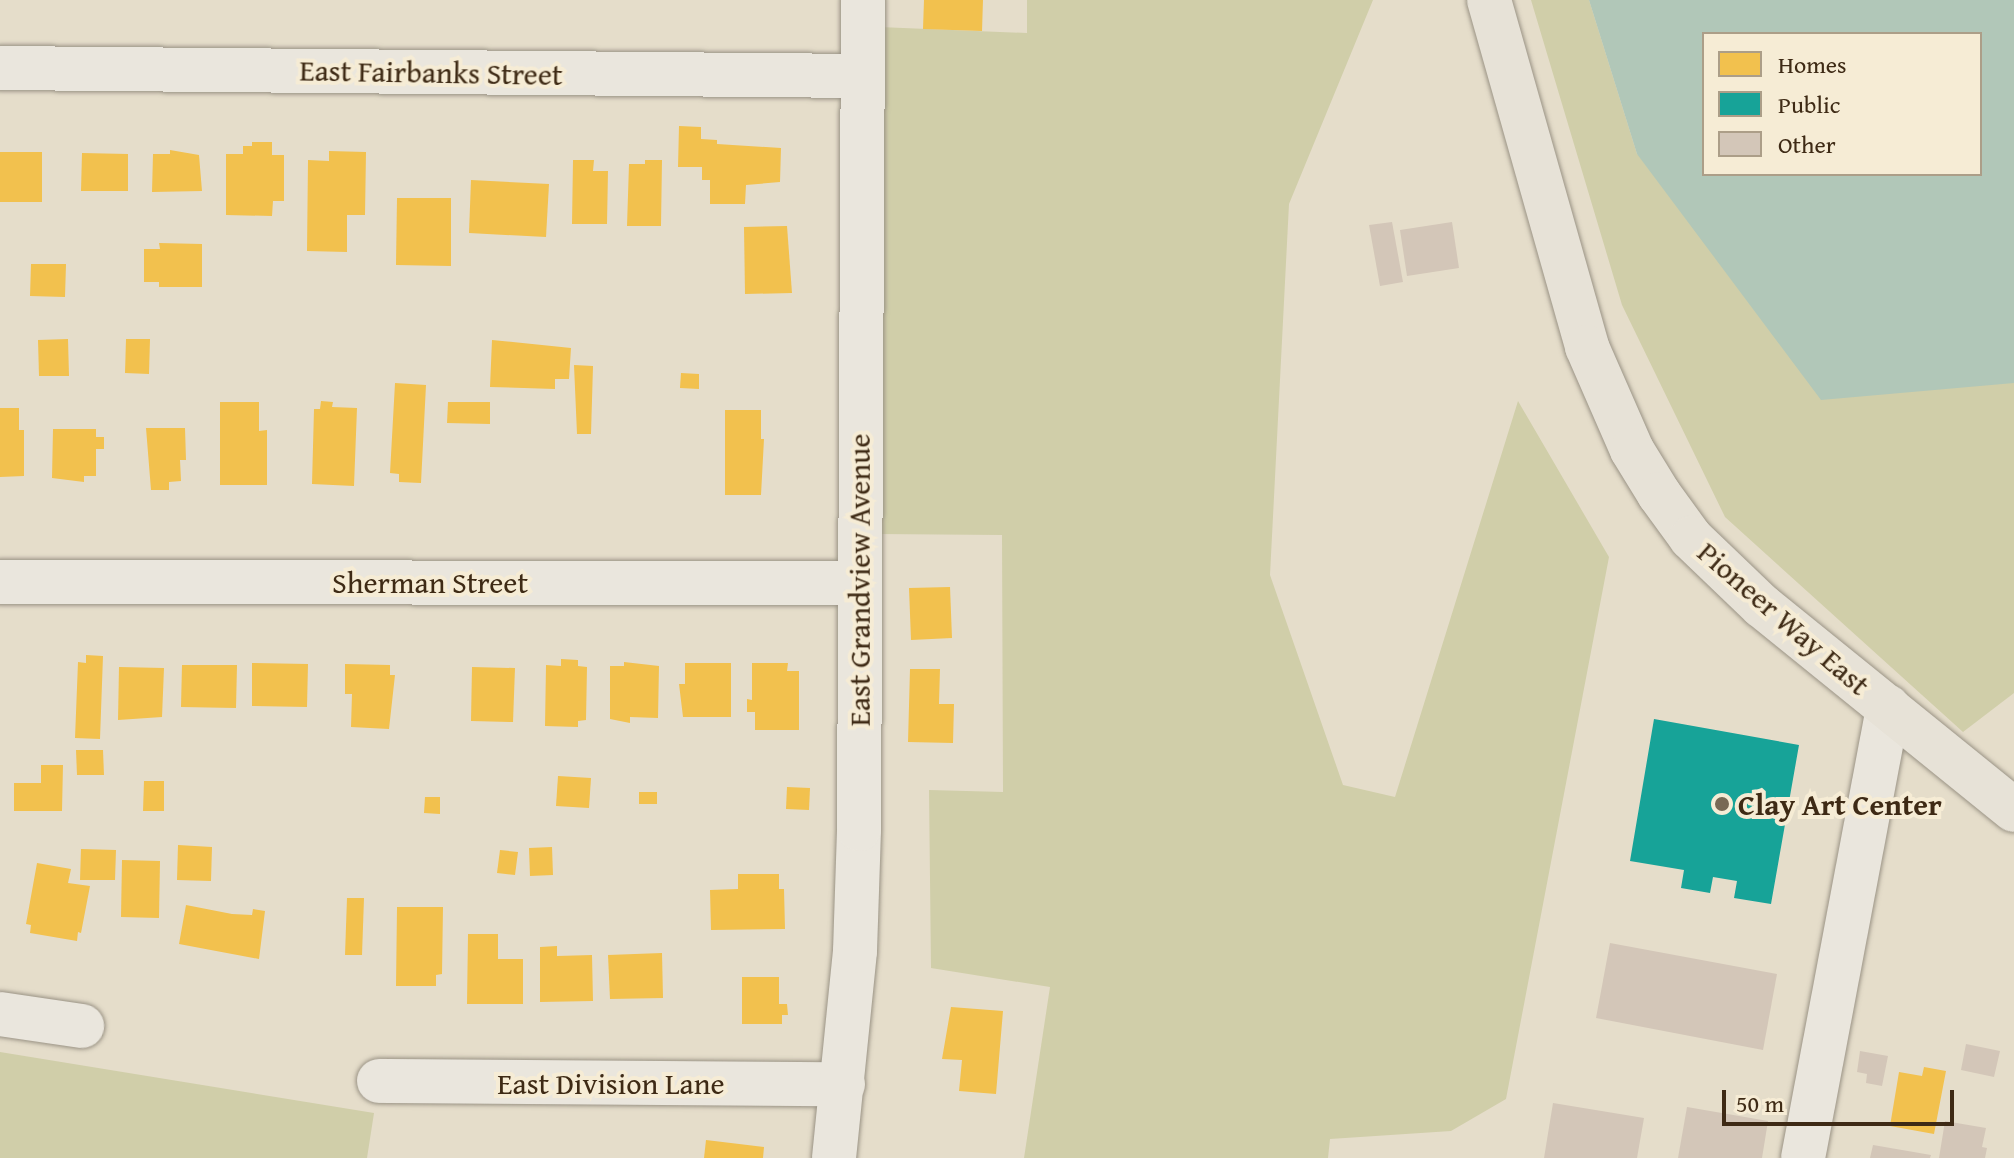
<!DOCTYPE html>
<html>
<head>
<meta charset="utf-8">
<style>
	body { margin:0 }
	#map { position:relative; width:2014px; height:1158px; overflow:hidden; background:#e5ddca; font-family:"Gentium Book Plus",serif }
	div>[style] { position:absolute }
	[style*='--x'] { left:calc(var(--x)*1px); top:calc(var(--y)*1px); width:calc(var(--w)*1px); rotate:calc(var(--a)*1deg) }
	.green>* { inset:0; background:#d0cea9 }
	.water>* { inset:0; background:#b1c7b8 }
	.homes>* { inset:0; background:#f2c14e }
	.public>* { inset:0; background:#17a398 }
	.building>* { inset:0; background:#d3c6b8 }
	.roads { filter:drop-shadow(0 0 2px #9a9385) drop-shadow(0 0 2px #9a9385) }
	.minor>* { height:44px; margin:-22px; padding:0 22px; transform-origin:22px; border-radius:22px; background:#eae6dd }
	.major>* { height:44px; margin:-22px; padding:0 22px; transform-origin:22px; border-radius:22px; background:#e7e2d7 }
	.dots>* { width:22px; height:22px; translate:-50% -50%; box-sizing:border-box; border:4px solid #f6ecd5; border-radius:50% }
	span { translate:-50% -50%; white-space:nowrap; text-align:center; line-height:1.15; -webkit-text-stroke:8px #f6ecd5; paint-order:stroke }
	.street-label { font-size:30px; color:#3e2a15 }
	.poi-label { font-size:30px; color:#3e2a15; font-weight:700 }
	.left { translate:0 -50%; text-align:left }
	.legend { position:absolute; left:1702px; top:32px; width:280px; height:144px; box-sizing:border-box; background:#f6ecd5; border:2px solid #ac9e88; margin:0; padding:10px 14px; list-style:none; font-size:24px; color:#3e2a15 }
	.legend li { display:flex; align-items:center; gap:16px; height:40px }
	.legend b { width:40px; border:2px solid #ac9e88 }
	.scale { position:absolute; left:1722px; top:1090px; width:232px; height:36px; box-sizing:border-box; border:4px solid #3e2a15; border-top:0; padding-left:10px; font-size:24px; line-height:28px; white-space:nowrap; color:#3e2a15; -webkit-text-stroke:6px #f6ecd5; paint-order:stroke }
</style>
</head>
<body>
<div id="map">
	<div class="green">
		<div style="clip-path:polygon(1027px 0,1373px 0,1289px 204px,1270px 575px,1343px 785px,1395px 797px,1518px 401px,1609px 557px,1506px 1099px,1451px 1131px,1330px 1139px,1328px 1158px,1024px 1158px,1050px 987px,931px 968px,929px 790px,1003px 792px,1002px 535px,877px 534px,879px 27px,1027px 33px)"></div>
		<div style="clip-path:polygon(1531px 0,1589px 0,1637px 154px,2014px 383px,2014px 693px,1963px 732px,1725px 517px,1622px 305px)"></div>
		<div style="clip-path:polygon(0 1052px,374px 1113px,367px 1158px,0 1158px)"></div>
	</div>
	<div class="water">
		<div style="clip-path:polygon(evenodd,1589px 0,2014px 0,2014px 383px,1821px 400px,1637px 154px,1589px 0,1704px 34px,1980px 34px,1980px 174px,1704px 174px,1704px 34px)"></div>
	</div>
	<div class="homes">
		<div style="clip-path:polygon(924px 0,983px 0,982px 31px,923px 29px)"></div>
		<div style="clip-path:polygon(679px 126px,701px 127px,701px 139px,717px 140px,717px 144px,781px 148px,780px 182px,746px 185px,745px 204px,710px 204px,710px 180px,702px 180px,702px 167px,678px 167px)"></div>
		<div style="clip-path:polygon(252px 142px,272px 142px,272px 155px,284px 155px,284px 201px,273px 201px,272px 216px,226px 215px,226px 154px,243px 154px,243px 146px,252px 146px)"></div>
		<div style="clip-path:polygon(170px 150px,199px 155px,202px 191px,152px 192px,153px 154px,170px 154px)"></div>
		<div style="clip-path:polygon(329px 151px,366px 152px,365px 215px,347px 215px,347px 252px,307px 251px,308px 160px,329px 161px)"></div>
		<div style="clip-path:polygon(0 152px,42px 152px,42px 202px,0 202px)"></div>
		<div style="clip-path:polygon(82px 153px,128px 154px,128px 191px,81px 191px)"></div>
		<div style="clip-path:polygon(573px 160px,594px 160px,593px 171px,608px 171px,607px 224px,572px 224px)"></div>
		<div style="clip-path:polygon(645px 160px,662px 160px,661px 226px,627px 226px,629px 164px,645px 164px)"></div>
		<div style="clip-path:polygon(471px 180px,549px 184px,546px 237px,469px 233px)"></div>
		<div style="clip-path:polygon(397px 198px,451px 198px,451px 266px,396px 265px)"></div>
		<div style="clip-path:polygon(787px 226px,792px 293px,745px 294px,744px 227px)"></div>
		<div style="clip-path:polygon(159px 243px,202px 244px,202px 287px,159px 287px,159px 282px,144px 282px,144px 249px,160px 249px)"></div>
		<div style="clip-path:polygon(31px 264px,66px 264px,65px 297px,30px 296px)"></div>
		<div style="clip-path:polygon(68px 339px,69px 376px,39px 376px,38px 340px)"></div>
		<div style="clip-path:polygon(126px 339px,150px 339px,149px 374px,125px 373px)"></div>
		<div style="clip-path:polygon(492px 340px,571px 348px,569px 379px,555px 379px,555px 389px,490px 387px)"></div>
		<div style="clip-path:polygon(574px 365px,593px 366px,591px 434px,577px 434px)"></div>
		<div style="clip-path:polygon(681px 373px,699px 374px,699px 389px,680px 388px)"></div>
		<div style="clip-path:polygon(395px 383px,426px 385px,421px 483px,399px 482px,399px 474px,390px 473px)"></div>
		<div style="clip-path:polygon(321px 401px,333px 402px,332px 407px,357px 408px,354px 486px,312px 484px,314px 409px,320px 409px)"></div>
		<div style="clip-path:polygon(220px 402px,259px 402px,259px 431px,267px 430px,267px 485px,220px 485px)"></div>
		<div style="clip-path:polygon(448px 402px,490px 402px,490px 424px,447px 423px)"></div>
		<div style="clip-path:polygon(0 408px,19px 408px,19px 430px,24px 430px,24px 476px,0 477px)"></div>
		<div style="clip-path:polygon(725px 410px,761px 410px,761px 439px,764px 439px,761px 495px,725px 495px)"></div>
		<div style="clip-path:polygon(146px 428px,185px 428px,186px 460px,180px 460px,181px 481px,169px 482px,169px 490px,151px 490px)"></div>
		<div style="clip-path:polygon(53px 429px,96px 429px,96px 437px,104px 437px,104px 449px,96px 449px,96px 476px,84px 476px,84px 482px,52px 478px)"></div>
		<div style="clip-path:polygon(950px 587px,952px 638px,911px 640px,909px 588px)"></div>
		<div style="clip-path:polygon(86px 655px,103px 656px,100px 739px,75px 738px,78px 662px,86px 663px)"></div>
		<div style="clip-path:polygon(561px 659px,578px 660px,578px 666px,587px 667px,586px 720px,578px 721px,578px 727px,545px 726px,546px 665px,561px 666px)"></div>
		<div style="clip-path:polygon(624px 662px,659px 666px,658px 718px,630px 717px,630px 723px,610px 719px,610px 666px,624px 666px)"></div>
		<div style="clip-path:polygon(252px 663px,308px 664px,307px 707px,252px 706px)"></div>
		<div style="clip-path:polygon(685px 663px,731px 663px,731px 717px,683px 717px,679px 684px,685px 684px)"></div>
		<div style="clip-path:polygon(752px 663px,788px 663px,787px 671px,799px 671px,799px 730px,755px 730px,755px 712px,747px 712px,747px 699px,752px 700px)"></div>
		<div style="clip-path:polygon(345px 664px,390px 665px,390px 675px,395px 675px,389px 729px,351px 727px,352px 694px,345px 694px)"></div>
		<div style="clip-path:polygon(182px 665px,237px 665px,236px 708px,181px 707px)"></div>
		<div style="clip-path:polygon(119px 667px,164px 668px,162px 717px,118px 720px)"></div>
		<div style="clip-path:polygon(472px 667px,515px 668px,513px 722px,471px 721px)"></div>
		<div style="clip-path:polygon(910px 669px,940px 669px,939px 704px,954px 704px,953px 743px,908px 742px)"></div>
		<div style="clip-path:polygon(76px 750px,103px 750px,104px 775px,77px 775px)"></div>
		<div style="clip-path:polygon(41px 765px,63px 765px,62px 811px,14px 811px,14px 783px,41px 783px)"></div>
		<div style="clip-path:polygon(558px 776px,591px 778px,589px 808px,556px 806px)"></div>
		<div style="clip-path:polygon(144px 781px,164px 781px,164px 811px,143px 811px)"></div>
		<div style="clip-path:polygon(787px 787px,810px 788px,809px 810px,786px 809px)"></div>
		<div style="clip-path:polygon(639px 792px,657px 792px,657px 804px,639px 804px)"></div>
		<div style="clip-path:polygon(425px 797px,440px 797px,440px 814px,424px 813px)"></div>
		<div style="clip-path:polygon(178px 845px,212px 847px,211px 881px,177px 880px)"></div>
		<div style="clip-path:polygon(552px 847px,553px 875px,530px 876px,529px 848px)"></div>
		<div style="clip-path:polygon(81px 849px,116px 850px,115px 880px,80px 880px)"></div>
		<div style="clip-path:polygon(500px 850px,518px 852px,515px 875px,497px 873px)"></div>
		<div style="clip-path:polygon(122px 860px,160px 861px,159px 918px,121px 917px)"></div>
		<div style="clip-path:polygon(37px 863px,71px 869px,68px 883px,90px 886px,81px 933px,78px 932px,77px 941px,30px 933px,31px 925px,26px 924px)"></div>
		<div style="clip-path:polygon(738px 874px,779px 874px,779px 889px,784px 889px,785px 929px,711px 930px,710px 890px,738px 889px)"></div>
		<div style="clip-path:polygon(347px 898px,364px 898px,362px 955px,345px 955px)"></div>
		<div style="clip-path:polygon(186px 905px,232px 914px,252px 915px,253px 909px,265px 911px,259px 959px,179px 944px)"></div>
		<div style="clip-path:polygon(397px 907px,443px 907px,442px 974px,436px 975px,436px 986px,396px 986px)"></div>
		<div style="clip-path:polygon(468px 934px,498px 934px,498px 959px,523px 959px,523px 1004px,467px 1004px)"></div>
		<div style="clip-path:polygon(557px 946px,557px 956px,592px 955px,593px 1001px,540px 1002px,540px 947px)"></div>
		<div style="clip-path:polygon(662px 953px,663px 998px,610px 999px,608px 955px)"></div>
		<div style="clip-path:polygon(742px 977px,779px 977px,779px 1004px,787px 1004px,788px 1015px,782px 1015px,782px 1024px,742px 1024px)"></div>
		<div style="clip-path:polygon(951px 1007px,1003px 1011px,996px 1094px,959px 1091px,962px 1060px,942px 1059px)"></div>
		<div style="clip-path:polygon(1924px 1067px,1946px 1071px,1934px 1134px,1890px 1126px,1899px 1072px,1922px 1076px)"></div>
		<div style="clip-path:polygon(706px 1140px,764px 1147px,763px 1158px,704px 1158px)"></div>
	</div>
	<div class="public">
		<div style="clip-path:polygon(1654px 719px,1799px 745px,1771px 904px,1734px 898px,1737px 881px,1713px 877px,1710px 893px,1681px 888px,1684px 870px,1630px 861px)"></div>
	</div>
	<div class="building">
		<div style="clip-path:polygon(1392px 222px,1403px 282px,1380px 286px,1369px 225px)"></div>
		<div style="clip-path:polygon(1452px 222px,1459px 268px,1407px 276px,1400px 230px)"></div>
		<div style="clip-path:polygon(1610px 943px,1777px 974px,1763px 1050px,1596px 1018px)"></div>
		<div style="clip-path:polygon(1966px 1044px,2000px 1051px,1994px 1077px,1961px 1070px)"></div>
		<div style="clip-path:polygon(1860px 1051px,1888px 1056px,1882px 1086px,1866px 1083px,1867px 1074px,1857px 1072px)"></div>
		<div style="clip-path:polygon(1553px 1103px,1644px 1118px,1637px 1158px,1544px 1158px)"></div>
		<div style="clip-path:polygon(1687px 1107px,1768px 1121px,1762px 1158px,1678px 1158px)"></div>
		<div style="clip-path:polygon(1945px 1121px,1986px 1128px,1982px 1147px,1987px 1148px,1985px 1158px,1939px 1158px)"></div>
		<div style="clip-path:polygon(1873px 1145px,1931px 1155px,1930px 1158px,1870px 1158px)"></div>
	</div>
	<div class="roads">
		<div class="minor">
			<div style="--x:0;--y:68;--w:862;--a:0.53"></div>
			<div style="--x:0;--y:582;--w:859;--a:0.07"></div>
			<div style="--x:0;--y:1014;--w:83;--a:8.3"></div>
			<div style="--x:379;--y:1081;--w:464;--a:0.4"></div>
			<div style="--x:834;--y:1158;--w:208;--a:-84.2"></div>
			<div style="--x:855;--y:951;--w:122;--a:-88.1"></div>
			<div style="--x:859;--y:829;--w:829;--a:-89.72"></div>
			<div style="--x:1803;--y:1158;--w:459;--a:-79.3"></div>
		</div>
		<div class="major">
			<div style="--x:1489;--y:0;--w:361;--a:74.2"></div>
			<div style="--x:1587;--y:347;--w:112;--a:66.4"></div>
			<div style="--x:1632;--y:450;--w:52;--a:58.5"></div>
			<div style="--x:1659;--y:494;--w:54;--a:54"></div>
			<div style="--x:1691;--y:538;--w:98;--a:43.8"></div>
			<div style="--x:1762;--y:606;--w:324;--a:39"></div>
		</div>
	</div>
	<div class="dots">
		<div style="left:1722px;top:804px;background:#786954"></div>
	</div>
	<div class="street-label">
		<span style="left:431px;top:72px;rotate:1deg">East Fairbanks Street</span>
		<span style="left:859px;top:580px;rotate:-90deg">East Grandview Avenue</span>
		<span style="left:430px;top:582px">Sherman Street</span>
		<span style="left:1784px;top:618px;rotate:41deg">Pioneer Way East</span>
		<span style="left:611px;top:1083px">East Division Lane</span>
	</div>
	<div class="poi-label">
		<span class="left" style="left:1738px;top:804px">Clay Art Center</span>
	</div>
	<ul class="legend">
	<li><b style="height:22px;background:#f2c14e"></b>Homes</li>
	<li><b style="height:22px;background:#17a398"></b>Public</li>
	<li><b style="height:22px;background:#d3c6b8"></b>Other</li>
	</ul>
	<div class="scale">50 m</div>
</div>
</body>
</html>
